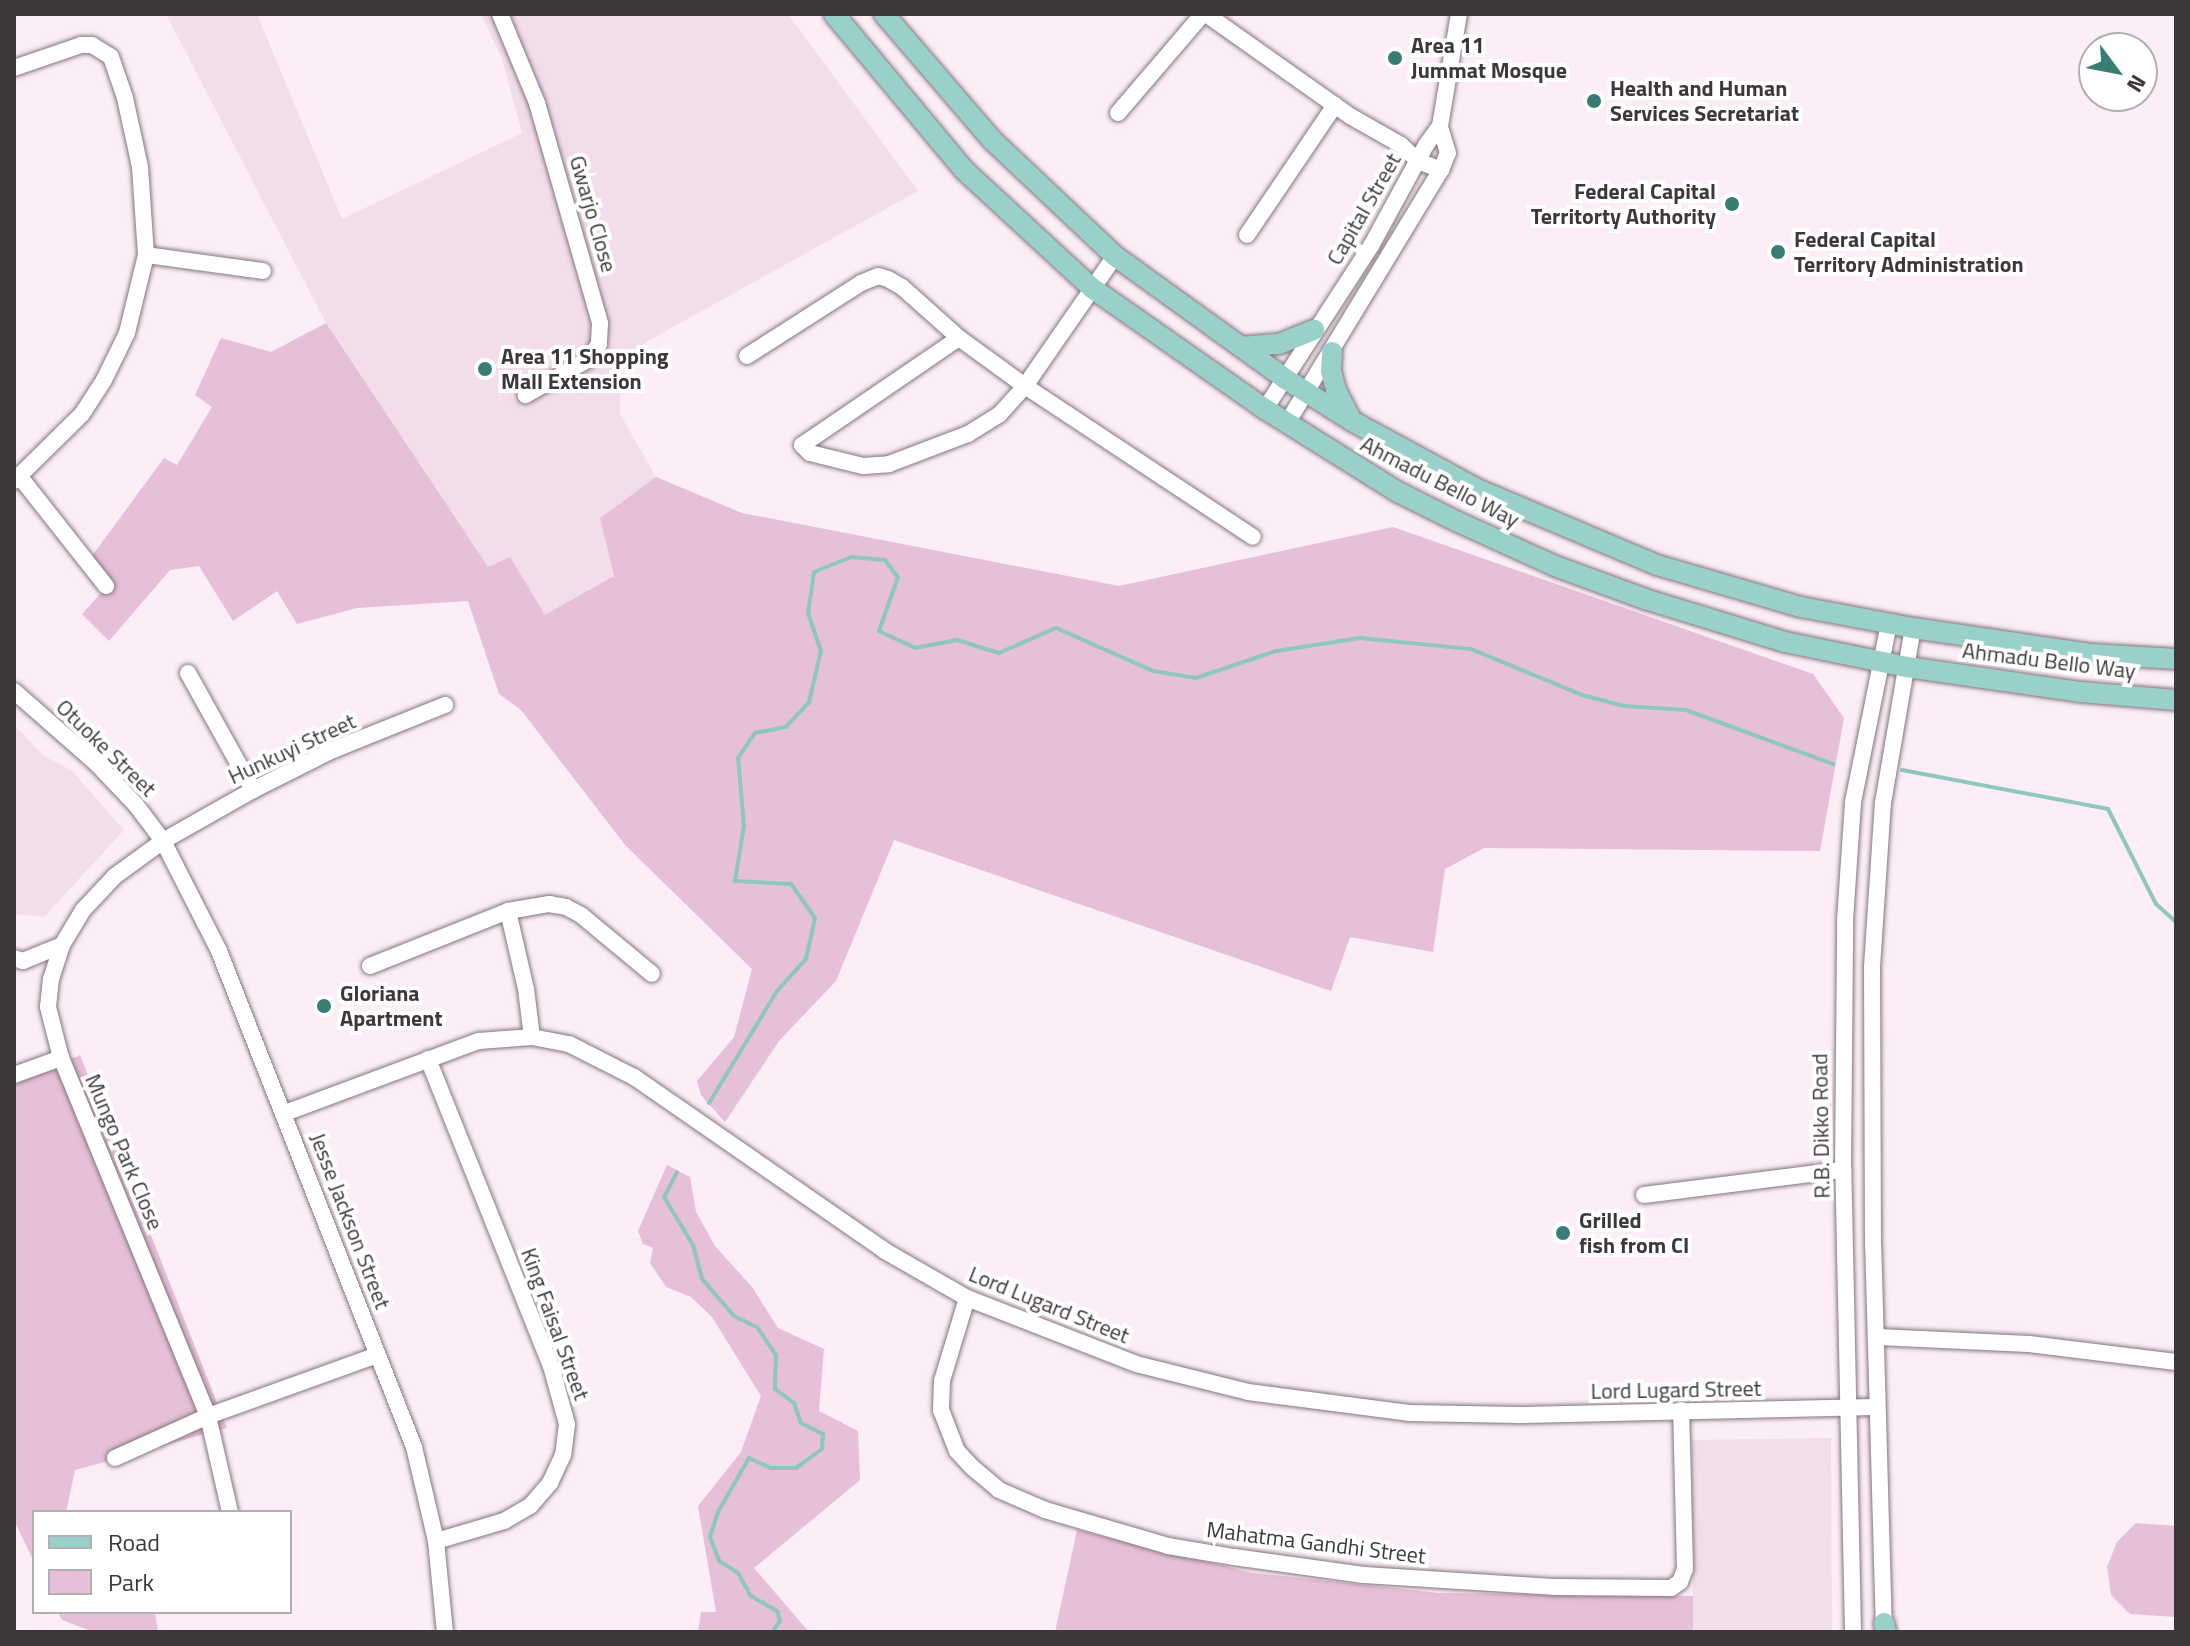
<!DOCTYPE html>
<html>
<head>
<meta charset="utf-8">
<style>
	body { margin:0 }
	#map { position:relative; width:2190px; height:1646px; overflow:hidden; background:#fcedf6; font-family:"Titillium Web",sans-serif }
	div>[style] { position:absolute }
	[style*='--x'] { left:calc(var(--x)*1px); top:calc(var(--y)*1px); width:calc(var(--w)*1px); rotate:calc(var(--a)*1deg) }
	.built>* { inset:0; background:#f2ddeb }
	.green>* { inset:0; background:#e6bfd8 }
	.stream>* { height:4px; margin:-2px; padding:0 2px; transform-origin:2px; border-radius:2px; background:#8dc7be }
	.roads { filter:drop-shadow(0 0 2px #83767e) drop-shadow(0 0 2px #83767e) }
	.minor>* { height:16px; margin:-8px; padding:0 8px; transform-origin:8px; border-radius:8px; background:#fff }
	.major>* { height:20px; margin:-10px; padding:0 10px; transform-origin:10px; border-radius:10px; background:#99d1ca }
	.dots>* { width:22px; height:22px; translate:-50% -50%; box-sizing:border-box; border:4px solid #fff; border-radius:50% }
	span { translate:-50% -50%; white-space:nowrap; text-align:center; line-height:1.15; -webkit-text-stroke:8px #fff; paint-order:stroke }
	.poi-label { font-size:22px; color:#3d373b; font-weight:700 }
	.left { translate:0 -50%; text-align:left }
	.right { translate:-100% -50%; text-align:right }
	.street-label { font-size:22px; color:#3d373b }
	.frame { position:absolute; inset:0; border:16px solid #3d373b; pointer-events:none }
	.legend { position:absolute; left:32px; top:1510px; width:260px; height:104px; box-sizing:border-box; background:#fff; border:2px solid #b1afb1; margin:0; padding:10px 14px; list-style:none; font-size:24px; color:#3d373b }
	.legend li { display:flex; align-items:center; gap:16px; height:40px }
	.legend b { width:40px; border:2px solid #b1afb1 }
	.north { position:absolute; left:2078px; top:32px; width:80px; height:80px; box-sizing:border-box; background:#fff; border:2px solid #b1afb1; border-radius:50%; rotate:122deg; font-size:22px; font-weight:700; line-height:32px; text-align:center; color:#3d373b }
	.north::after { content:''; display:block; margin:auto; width:28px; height:36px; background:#377d74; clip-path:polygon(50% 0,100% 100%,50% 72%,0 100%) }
</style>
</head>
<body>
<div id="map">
	<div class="built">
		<div style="clip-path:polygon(166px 14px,257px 14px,342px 219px,522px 133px,502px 59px,481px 14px,788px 14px,918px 191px,646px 342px,620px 382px,620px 414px,656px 477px,600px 518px,614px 576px,545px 616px,510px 557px,488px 568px,326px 323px)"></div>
		<div style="clip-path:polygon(14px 725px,44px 756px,72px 771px,124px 830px,44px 917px,14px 914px)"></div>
		<div style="clip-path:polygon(1831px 1438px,1832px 1632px,1693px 1632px,1692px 1440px)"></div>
	</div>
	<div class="green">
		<div style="clip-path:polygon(326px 323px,488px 567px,510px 557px,545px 615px,614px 576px,600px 518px,656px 477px,742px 513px,1119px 586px,1393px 527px,1813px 674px,1844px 718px,1820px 851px,1484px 848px,1445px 869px,1433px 952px,1350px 937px,1331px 991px,894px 840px,836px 981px,779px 1041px,725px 1122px,701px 1095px,697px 1081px,734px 1037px,752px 969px,626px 846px,521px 710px,499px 694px,468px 601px,357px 608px,297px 624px,277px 591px,233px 621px,199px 566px,170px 570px,109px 641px,82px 614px,102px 592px,89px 560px,164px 458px,177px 465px,212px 407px,195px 395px,221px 338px,271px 352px)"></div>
		<div style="clip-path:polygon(80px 1055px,227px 1428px,75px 1470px,66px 1512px,34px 1512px,34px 1562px,14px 1520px,14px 1085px)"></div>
		<div style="clip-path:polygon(667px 1165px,690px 1177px,696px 1212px,715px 1246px,752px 1287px,778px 1328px,824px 1349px,819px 1411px,858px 1431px,860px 1480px,754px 1568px,809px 1632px,698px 1632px,701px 1612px,716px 1612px,698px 1506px,741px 1452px,761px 1396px,712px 1317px,691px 1297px,666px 1287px,650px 1263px,653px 1248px,643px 1244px,638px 1231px)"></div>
		<div style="clip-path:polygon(2136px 1523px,2176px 1526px,2176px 1617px,2130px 1614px,2111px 1595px,2107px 1567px,2117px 1542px)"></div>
		<div style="clip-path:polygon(1077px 1530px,1253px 1573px,1439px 1593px,1693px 1596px,1693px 1632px,1055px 1632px)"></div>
		<div style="clip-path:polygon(58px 1612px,155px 1612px,158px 1632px,94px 1632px,62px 1620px)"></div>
	</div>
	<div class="stream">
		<div style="--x:1902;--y:770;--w:210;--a:10.7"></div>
		<div style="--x:2108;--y:809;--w:106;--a:63.2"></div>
		<div style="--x:2156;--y:904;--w:27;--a:42"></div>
		<div style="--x:709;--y:1103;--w:131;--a:-58.7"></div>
		<div style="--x:777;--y:991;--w:43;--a:-47.8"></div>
		<div style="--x:806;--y:959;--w:42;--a:-77.6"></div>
		<div style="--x:815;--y:918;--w:42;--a:-125.2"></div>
		<div style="--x:791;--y:884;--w:56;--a:-176.9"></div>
		<div style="--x:735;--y:881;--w:56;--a:-80.7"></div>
		<div style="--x:744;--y:826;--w:68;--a:-95"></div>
		<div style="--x:738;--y:758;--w:30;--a:-56"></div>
		<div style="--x:755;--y:733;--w:32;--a:-11"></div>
		<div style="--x:786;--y:727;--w:34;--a:-47"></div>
		<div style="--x:809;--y:702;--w:52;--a:-76.8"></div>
		<div style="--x:821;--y:651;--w:39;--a:-109"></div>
		<div style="--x:808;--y:614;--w:42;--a:-81.9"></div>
		<div style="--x:814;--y:572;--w:40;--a:-22"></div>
		<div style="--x:851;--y:557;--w:34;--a:5"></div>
		<div style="--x:885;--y:560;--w:21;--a:53"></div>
		<div style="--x:898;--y:577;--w:57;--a:109.4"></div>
		<div style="--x:879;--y:631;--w:40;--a:25"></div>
		<div style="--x:915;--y:648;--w:43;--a:-10.8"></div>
		<div style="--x:957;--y:640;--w:44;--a:17.2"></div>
		<div style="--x:999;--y:653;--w:62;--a:-23.7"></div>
		<div style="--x:1056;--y:628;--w:106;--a:23.9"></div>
		<div style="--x:1153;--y:671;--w:44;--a:9.2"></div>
		<div style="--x:1196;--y:678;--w:84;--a:-18.6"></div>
		<div style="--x:1276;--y:651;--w:85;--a:-8.8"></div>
		<div style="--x:1360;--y:638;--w:112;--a:5.7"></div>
		<div style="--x:1471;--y:649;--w:120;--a:22.5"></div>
		<div style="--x:1582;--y:695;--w:43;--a:14.7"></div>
		<div style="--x:1624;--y:706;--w:62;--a:3.7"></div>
		<div style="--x:1686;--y:710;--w:157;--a:20.2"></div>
		<div style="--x:677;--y:1172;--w:28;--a:117"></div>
		<div style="--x:664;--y:1197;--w:56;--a:58.9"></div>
		<div style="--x:693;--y:1245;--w:35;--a:75"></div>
		<div style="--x:702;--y:1279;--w:49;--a:49.1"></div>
		<div style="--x:734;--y:1316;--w:25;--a:26"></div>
		<div style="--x:757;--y:1327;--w:34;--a:56"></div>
		<div style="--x:776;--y:1355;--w:34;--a:92"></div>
		<div style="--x:775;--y:1389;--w:24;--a:36"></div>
		<div style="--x:794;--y:1403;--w:21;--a:71"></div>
		<div style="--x:801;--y:1423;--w:25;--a:27"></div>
		<div style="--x:823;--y:1434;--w:15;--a:94"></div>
		<div style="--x:822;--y:1449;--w:32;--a:144"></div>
		<div style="--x:796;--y:1468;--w:25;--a:180"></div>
		<div style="--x:771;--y:1468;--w:24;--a:-156"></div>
		<div style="--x:749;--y:1458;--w:62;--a:119.9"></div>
		<div style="--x:718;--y:1512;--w:26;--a:108"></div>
		<div style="--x:710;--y:1537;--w:26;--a:69"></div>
		<div style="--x:719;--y:1561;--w:22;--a:32"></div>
		<div style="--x:738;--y:1573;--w:26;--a:61"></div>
		<div style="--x:751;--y:1596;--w:30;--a:30"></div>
		<div style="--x:777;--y:1611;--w:10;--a:73"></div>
		<div style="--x:780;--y:1621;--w:14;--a:126"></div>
	</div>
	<div class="roads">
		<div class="minor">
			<div style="--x:500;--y:14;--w:96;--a:67.4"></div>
			<div style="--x:537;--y:103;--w:229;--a:74"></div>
			<div style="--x:600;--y:323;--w:21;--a:93"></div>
			<div style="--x:599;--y:344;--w:18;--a:124"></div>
			<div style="--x:589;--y:359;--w:73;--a:150.3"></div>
			<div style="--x:1206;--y:14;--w:176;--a:35.3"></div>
			<div style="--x:1350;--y:116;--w:59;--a:29.6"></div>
			<div style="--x:1401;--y:145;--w:23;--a:43"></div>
			<div style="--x:1418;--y:161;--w:25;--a:21"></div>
			<div style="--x:14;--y:68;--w:71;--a:-18.9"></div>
			<div style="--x:81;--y:45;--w:11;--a:0"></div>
			<div style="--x:92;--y:45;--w:22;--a:32"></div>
			<div style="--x:111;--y:57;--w:43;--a:71.1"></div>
			<div style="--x:125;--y:98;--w:71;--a:77.7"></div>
			<div style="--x:140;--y:167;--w:88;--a:86.1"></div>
			<div style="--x:146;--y:255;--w:80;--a:103.7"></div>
			<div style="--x:127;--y:333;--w:52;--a:116.1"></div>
			<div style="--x:104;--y:380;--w:40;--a:122.9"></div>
			<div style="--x:82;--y:414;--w:95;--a:135.4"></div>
			<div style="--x:1118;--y:113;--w:130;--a:-49.4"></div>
			<div style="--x:1247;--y:235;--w:157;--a:-55.9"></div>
			<div style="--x:146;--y:255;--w:118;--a:7.8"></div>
			<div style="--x:959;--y:338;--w:190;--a:145.7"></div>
			<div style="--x:802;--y:445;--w:11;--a:45"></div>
			<div style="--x:810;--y:453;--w:55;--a:13.8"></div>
			<div style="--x:863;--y:466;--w:26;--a:-4"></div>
			<div style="--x:889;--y:464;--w:85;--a:-20.8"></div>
			<div style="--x:968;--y:434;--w:36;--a:-32"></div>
			<div style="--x:999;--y:415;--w:39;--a:-48"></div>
			<div style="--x:1025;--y:386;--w:158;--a:-55.3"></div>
			<div style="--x:747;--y:356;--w:135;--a:-32.6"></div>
			<div style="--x:861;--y:283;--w:18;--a:-22"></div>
			<div style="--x:878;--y:276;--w:10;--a:17"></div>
			<div style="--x:888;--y:279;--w:16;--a:30"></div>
			<div style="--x:902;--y:287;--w:76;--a:41.8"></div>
			<div style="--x:959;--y:338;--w:82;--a:36"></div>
			<div style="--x:1025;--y:386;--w:273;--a:33.5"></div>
			<div style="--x:1265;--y:409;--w:194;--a:-57"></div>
			<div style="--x:1371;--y:246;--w:115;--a:-61.4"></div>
			<div style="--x:1426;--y:145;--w:24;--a:-54"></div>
			<div style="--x:1440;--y:126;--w:114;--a:-80.4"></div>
			<div style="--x:1287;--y:423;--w:296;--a:-58.7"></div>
			<div style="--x:1441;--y:170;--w:18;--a:-68"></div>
			<div style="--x:1448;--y:153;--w:28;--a:-107"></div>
			<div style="--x:20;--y:477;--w:139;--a:51.7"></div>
			<div style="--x:188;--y:673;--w:134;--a:60.9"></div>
			<div style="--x:14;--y:691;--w:109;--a:41.3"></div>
			<div style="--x:96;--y:763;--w:58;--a:46.4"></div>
			<div style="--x:136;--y:805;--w:45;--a:53.1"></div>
			<div style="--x:163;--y:841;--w:123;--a:63"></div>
			<div style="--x:219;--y:951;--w:533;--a:68.54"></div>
			<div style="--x:414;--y:1447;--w:97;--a:76.8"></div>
			<div style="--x:436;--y:1541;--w:91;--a:84.4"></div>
			<div style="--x:508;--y:911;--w:80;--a:77"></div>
			<div style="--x:526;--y:989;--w:48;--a:82.9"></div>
			<div style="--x:14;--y:958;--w:9;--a:18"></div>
			<div style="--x:23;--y:961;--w:42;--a:-22.3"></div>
			<div style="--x:370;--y:966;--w:149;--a:-21.7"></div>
			<div style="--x:508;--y:911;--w:42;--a:-9.7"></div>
			<div style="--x:549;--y:904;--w:17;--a:10"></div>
			<div style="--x:566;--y:907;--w:17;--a:28"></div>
			<div style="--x:581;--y:915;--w:92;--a:39.7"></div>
			<div style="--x:428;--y:1059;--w:331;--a:68.2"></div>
			<div style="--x:551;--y:1366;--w:60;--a:74.6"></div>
			<div style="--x:567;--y:1424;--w:31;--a:97"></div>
			<div style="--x:563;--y:1455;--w:31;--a:115"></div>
			<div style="--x:550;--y:1483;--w:30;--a:131"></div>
			<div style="--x:530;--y:1506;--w:30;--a:150"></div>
			<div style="--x:504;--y:1521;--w:71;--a:163.6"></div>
			<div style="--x:14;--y:1075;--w:50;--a:-19.9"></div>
			<div style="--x:285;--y:1113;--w:207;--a:-20.4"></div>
			<div style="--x:479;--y:1041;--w:53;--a:-4.3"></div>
			<div style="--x:532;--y:1037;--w:38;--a:11"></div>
			<div style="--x:569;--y:1044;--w:73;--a:26.9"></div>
			<div style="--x:634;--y:1077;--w:305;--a:34.7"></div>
			<div style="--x:885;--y:1251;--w:95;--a:29.8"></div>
			<div style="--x:967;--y:1298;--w:181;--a:21.3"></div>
			<div style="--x:1136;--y:1364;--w:115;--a:14"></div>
			<div style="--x:1248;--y:1392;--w:162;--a:7.4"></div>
			<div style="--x:1409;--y:1413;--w:111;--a:1"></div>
			<div style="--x:1520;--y:1415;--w:357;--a:-1.3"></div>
			<div style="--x:1644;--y:1195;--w:201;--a:-7.2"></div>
			<div style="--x:967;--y:1298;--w:87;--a:106.8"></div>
			<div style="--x:942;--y:1381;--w:29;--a:92"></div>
			<div style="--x:941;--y:1410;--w:44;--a:68.7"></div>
			<div style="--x:957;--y:1451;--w:23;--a:47"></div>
			<div style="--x:973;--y:1468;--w:34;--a:40"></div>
			<div style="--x:999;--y:1490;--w:50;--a:23.5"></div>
			<div style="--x:1045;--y:1510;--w:128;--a:16.3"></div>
			<div style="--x:1168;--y:1546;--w:67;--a:9.5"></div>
			<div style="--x:1234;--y:1557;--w:131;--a:7.9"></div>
			<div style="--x:1364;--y:1575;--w:189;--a:3.6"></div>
			<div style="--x:1553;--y:1587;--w:118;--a:0.5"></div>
			<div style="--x:1671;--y:1588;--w:11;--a:-34"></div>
			<div style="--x:1680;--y:1582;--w:14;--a:-69"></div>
			<div style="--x:1685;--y:1569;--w:159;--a:-91.4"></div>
			<div style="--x:1878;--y:1337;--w:151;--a:2.7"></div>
			<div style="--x:2029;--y:1344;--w:148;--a:7"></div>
			<div style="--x:115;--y:1458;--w:102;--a:-24.3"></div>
			<div style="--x:208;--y:1416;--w:180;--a:-19.8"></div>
			<div style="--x:230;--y:1512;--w:98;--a:-102.9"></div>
			<div style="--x:208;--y:1416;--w:387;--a:-112.3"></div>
			<div style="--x:61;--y:1058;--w:53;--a:-104.3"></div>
			<div style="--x:48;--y:1007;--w:28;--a:-84"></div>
			<div style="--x:51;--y:979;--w:36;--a:-72"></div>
			<div style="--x:62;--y:945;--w:41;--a:-59"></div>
			<div style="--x:83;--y:910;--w:47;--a:-46.7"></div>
			<div style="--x:115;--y:876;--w:59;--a:-36.1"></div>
			<div style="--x:163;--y:841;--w:103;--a:-29.5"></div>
			<div style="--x:253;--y:790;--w:89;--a:-26.6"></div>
			<div style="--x:333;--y:750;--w:121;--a:-21.9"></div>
			<div style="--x:1853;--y:1632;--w:462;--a:-91.2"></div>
			<div style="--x:1843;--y:1170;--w:250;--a:-89.5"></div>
			<div style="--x:1845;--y:920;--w:118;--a:-86.1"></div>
			<div style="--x:1853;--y:802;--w:182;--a:-78.6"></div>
			<div style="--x:1884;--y:1632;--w:385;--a:-91.6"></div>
			<div style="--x:1873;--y:1247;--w:280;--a:-90.2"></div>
			<div style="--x:1872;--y:967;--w:164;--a:-86.2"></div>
			<div style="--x:1883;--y:803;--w:178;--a:-80.3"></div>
		</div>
		<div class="major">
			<div style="--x:834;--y:14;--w:203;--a:50.2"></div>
			<div style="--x:964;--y:170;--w:174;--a:42.7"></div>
			<div style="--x:1092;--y:288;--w:211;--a:35"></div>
			<div style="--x:1265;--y:409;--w:157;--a:32"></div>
			<div style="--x:1398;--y:492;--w:65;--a:26.6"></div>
			<div style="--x:1456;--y:521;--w:109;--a:24.4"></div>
			<div style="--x:1555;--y:566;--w:96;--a:20.1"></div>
			<div style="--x:1645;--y:599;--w:146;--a:17.1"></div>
			<div style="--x:1785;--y:642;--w:125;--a:11.6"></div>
			<div style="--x:1907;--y:667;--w:176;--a:8.2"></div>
			<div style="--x:2081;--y:692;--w:95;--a:4.8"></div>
			<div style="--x:884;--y:14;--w:166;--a:49.4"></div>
			<div style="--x:992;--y:140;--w:169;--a:43.3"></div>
			<div style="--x:1115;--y:256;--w:208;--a:35.8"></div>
			<div style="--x:1284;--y:378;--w:80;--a:32.3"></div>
			<div style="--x:1352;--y:421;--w:142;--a:28.5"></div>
			<div style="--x:1477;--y:489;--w:195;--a:22.9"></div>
			<div style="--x:1657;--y:565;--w:150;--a:16.3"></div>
			<div style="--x:1801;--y:607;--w:114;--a:10.6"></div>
			<div style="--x:1913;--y:628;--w:181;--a:8.3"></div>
			<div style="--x:2092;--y:654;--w:84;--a:3.4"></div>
			<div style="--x:1241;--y:347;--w:38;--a:-5"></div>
			<div style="--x:1279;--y:344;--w:38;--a:-22"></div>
			<div style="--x:1332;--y:352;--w:19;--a:93"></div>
			<div style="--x:1331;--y:371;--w:20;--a:75"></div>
			<div style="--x:1336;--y:390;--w:31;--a:63"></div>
			<div style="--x:1884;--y:1623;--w:9;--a:77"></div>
		</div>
	</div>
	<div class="dots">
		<div style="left:1395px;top:58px;background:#377d74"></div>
		<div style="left:1594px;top:101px;background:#377d74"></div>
		<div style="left:1732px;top:204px;background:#377d74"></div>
		<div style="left:1778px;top:252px;background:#377d74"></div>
		<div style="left:485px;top:369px;background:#377d74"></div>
		<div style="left:324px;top:1006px;background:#377d74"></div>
		<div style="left:1563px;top:1233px;background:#377d74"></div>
	</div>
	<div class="poi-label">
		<span class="left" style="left:1411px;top:58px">Area 11<br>Jummat Mosque</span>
		<span class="left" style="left:1610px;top:101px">Health and Human<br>Services Secretariat</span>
		<span class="right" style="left:1716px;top:204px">Federal Capital<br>Territorty Authority</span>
		<span class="left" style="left:1794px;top:252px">Federal Capital<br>Territory Administration</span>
		<span class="left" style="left:501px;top:369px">Area 11 Shopping<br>Mall Extension</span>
		<span class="left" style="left:340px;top:1006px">Gloriana<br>Apartment</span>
		<span class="left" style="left:1579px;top:1233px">Grilled<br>fish from CI</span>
	</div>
	<div class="street-label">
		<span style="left:1364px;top:209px;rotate:-60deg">Capital Street</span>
		<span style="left:593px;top:214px;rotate:74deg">Gwarjo Close</span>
		<span style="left:1440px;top:482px;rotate:27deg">Ahmadu Bello Way</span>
		<span style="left:2049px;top:661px;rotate:7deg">Ahmadu Bello Way</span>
		<span style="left:106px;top:748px;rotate:44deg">Otuoke Street</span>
		<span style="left:292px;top:749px;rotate:-25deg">Hunkuyi Street</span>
		<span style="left:1821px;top:1126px;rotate:-91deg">R.B. Dikko Road</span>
		<span style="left:124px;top:1152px;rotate:67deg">Mungo Park Close</span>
		<span style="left:350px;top:1221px;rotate:69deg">Jesse Jackson Street</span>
		<span style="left:1049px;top:1305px;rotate:22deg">Lord Lugard Street</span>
		<span style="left:555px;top:1324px;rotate:70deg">King Faisal Street</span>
		<span style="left:1676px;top:1390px;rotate:-1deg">Lord Lugard Street</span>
		<span style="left:1316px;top:1543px;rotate:7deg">Mahatma Gandhi Street</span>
	</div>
	<div class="frame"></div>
	<ul class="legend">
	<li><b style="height:10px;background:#99d1ca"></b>Road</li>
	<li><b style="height:22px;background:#e6bfd8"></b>Park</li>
	</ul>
	<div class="north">N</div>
</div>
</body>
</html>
